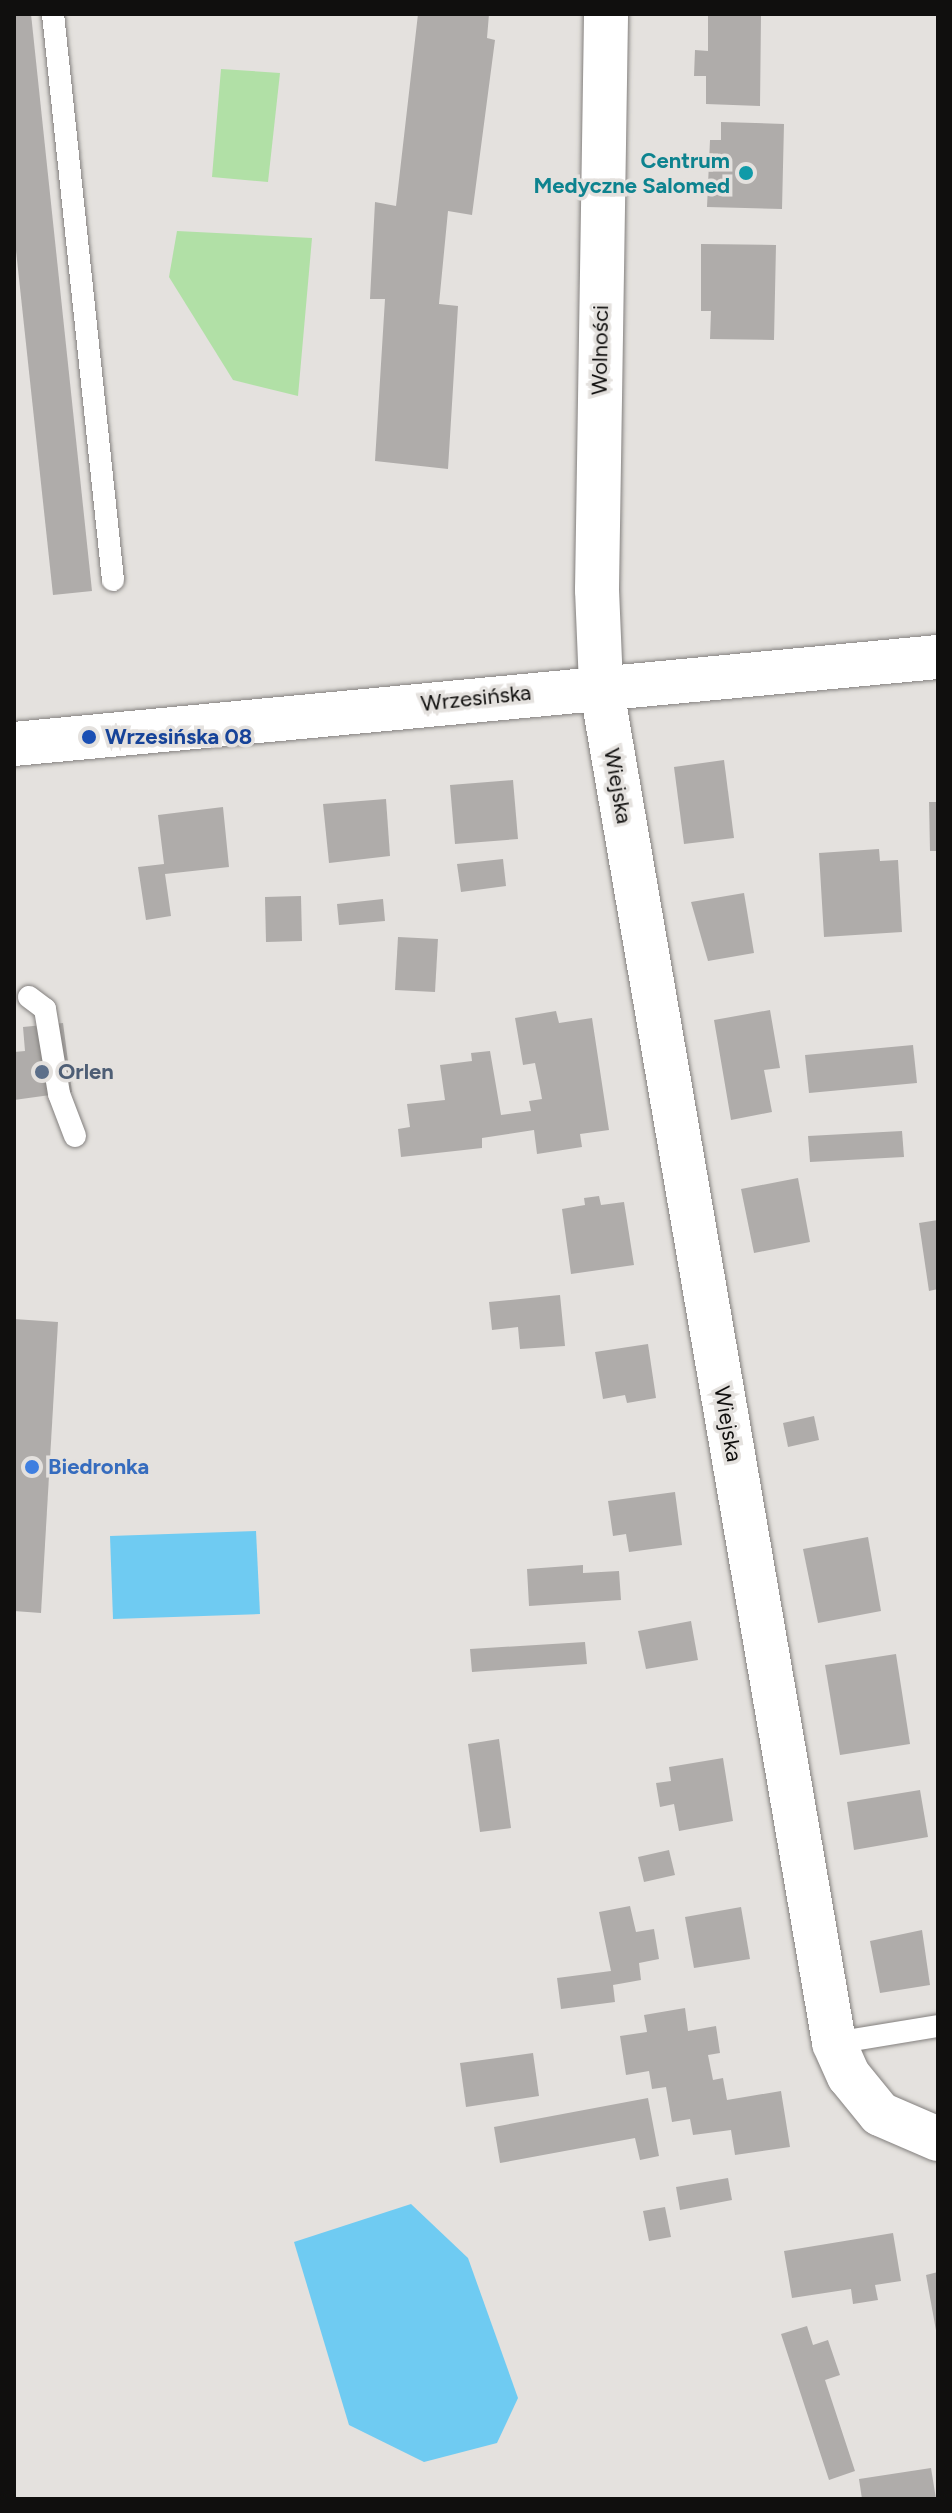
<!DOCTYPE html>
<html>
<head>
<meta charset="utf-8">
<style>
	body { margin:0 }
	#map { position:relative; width:952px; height:2513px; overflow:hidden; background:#e4e1de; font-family:Figtree,sans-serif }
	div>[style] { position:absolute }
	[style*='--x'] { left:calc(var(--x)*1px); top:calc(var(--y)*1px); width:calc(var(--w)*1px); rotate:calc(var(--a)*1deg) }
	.green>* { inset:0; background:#b1e0a6 }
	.water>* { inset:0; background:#6fcbf2 }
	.building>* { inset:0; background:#afacaa }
	.roads { filter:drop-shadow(0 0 2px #83807e) drop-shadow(0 0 2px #83807e) }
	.service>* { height:22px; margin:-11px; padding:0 11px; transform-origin:11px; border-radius:11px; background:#fff }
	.minor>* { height:44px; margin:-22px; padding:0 22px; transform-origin:22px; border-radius:22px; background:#fff }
	.tertiary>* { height:44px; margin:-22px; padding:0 22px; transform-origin:22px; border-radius:22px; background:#fff }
	.primary>* { height:44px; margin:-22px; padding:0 22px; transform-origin:22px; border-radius:22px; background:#fff }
	.dots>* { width:22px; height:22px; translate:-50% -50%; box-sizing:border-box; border:4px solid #e4e1de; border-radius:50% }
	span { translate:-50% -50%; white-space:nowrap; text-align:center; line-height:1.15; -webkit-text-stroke:7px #e4e1de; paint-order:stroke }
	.culture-label { font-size:22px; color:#0d838f; font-weight:700 }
	.right { translate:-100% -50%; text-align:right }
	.street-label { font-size:22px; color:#100f0e }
	.transit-label { font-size:22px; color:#164399; font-weight:700 }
	.left { translate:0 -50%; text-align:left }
	.service-label { font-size:22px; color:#4e5e75; font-weight:700 }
	.shop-label { font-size:22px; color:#366cbe; font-weight:700 }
	.frame { position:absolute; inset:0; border:16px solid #100f0e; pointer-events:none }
</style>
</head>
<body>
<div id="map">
	<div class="green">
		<div style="clip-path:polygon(221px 69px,280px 73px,268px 182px,212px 177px)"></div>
		<div style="clip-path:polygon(177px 231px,312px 238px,298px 396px,233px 380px,169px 277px)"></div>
	</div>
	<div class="water">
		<div style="clip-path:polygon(256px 1531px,260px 1614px,113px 1619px,110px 1536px)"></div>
		<div style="clip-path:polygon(411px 2204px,468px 2258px,518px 2398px,497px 2443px,424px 2462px,349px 2425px,294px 2242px)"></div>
	</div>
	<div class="building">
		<div style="clip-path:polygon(14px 14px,31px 14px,92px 591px,53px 595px,14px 232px)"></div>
		<div style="clip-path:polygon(418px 14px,489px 14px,487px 38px,495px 40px,472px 215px,448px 211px,439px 304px,458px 306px,448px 469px,375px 461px,385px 299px,370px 299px,375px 202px,396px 206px)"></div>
		<div style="clip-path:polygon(708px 15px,761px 16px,760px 106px,706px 104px,706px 76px,694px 76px,695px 50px,708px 51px)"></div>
		<div style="clip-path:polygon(721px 122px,784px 124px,782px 209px,707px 207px,710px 140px,721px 140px)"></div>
		<div style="clip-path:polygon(701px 244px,776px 245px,774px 340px,710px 339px,711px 311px,701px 311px)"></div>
		<div style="clip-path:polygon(724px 760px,734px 838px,684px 844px,674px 767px)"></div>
		<div style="clip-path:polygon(513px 780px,518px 839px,455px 844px,450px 785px)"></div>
		<div style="clip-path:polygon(386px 799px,390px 856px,329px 863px,323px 804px)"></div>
		<div style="clip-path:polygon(929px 802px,938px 802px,938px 851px,930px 851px)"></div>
		<div style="clip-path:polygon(223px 807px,229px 867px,165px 874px,171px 916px,146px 920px,138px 867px,164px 864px,158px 815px)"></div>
		<div style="clip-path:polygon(879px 849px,880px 861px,898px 860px,902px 932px,824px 937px,819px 853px)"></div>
		<div style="clip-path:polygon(503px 859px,506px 886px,461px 892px,457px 864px)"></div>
		<div style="clip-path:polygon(744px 893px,754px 953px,708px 961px,691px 902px)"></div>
		<div style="clip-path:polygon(301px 896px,302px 941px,266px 942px,265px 897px)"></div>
		<div style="clip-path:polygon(383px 899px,385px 921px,339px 925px,337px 904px)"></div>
		<div style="clip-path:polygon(398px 937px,438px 939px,435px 992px,395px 990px)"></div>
		<div style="clip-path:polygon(770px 1010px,780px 1068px,764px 1070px,772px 1112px,731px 1120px,714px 1020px)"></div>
		<div style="clip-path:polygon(556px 1011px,559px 1023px,592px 1018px,609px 1130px,580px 1134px,582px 1147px,537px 1154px,534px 1130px,482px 1138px,482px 1148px,401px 1157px,398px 1129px,410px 1127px,407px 1104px,445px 1100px,440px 1065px,472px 1061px,471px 1053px,490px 1051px,501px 1115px,531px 1111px,529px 1101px,542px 1099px,540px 1088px,535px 1063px,523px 1065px,515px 1018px)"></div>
		<div style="clip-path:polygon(63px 1023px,72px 1092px,14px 1100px,14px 1052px,25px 1051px,23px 1027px)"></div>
		<div style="clip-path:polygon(913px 1045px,917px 1083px,809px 1093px,805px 1055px)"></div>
		<div style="clip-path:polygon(902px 1131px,904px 1157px,810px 1162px,808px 1136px)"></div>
		<div style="clip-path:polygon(798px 1178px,810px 1242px,754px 1253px,741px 1189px)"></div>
		<div style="clip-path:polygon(599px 1196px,601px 1205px,624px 1202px,634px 1265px,571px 1274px,562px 1209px,585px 1205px,584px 1198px)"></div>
		<div style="clip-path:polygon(938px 1220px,938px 1289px,929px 1291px,919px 1223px)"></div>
		<div style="clip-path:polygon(560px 1295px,565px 1346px,520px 1349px,518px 1327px,492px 1330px,489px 1302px)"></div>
		<div style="clip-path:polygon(14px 1319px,58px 1322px,41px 1613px,14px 1611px)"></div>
		<div style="clip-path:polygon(648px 1344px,656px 1398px,627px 1403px,625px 1395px,603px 1399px,595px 1352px)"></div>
		<div style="clip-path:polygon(814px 1416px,819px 1440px,788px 1447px,783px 1423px)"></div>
		<div style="clip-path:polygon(675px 1492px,682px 1545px,629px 1552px,626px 1534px,613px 1536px,608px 1501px)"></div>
		<div style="clip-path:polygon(868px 1537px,881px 1611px,818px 1623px,803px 1549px)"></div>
		<div style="clip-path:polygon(583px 1565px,583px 1573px,619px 1571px,621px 1600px,529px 1606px,527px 1569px)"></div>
		<div style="clip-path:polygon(691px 1621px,698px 1660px,646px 1669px,638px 1631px)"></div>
		<div style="clip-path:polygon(585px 1642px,587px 1664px,472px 1672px,470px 1649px)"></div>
		<div style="clip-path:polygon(896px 1654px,910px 1744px,840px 1755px,825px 1665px)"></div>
		<div style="clip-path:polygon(499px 1739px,511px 1828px,480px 1832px,468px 1744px)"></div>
		<div style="clip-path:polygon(723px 1758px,733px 1821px,679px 1831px,674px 1804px,660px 1807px,656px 1783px,671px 1781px,669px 1767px)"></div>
		<div style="clip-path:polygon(920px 1790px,928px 1837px,854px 1850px,847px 1802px)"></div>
		<div style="clip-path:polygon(669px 1850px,675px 1875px,644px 1882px,638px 1857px)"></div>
		<div style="clip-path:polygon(630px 1906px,636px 1932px,654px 1929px,659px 1959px,639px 1963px,641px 1980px,613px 1985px,615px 2002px,561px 2009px,557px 1978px,611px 1971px,599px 1912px)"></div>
		<div style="clip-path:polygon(741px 1907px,750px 1959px,694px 1968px,685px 1917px)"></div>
		<div style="clip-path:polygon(922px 1930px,930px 1985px,880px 1993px,870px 1941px)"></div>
		<div style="clip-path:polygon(685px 2008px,688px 2031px,716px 2026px,720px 2053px,708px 2055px,713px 2080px,723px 2078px,727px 2100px,781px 2091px,790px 2147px,735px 2155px,731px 2130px,693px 2135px,690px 2119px,672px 2122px,666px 2087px,652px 2089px,649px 2071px,626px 2075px,620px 2036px,647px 2032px,644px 2015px)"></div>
		<div style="clip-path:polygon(533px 2053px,539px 2096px,466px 2107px,460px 2063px)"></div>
		<div style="clip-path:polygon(648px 2098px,659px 2156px,640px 2160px,635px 2138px,500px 2163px,494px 2127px)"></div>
		<div style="clip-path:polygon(728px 2178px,732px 2200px,680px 2210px,676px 2187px)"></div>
		<div style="clip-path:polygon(665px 2207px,671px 2237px,649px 2241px,643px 2211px)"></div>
		<div style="clip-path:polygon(893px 2233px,901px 2281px,875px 2285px,878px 2300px,853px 2304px,851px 2289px,792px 2298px,784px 2251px)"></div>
		<div style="clip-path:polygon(938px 2272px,938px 2336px,937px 2336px,926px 2275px)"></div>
		<div style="clip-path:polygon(807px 2326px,813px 2345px,828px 2340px,840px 2375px,825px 2380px,855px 2471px,829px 2480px,781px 2334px)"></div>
		<div style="clip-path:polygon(931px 2468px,936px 2499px,862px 2499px,859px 2479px)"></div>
	</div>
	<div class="roads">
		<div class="service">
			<div style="--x:53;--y:14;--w:569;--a:83.95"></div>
			<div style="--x:29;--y:997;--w:20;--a:37"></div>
			<div style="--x:45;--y:1009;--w:86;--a:80.6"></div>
			<div style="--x:59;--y:1094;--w:45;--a:69.1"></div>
			<div style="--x:834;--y:2043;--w:105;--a:-9.3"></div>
		</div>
		<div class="minor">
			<div style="--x:601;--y:685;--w:1378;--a:80.26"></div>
			<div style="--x:834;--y:2043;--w:36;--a:66"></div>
			<div style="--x:849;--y:2076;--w:49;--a:50.8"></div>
			<div style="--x:880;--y:2114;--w:63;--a:23.3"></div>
		</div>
		<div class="tertiary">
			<div style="--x:601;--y:685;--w:95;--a:-92.4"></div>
			<div style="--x:597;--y:590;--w:576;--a:-89.1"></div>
		</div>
		<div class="primary">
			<div style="--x:14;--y:744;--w:928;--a:-5.38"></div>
		</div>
	</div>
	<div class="dots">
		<div style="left:746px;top:173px;background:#0f9aa8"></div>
		<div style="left:89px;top:737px;background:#1a4fb4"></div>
		<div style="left:42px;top:1072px;background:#5c6f8a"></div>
		<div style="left:32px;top:1467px;background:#3f7fe0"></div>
	</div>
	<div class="culture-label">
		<span class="right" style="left:730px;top:173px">Centrum<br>Medyczne Salomed</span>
	</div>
	<div class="street-label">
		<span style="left:600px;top:350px;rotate:-89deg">Wolności</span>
		<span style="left:476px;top:698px;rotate:-6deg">Wrzesińska</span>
		<span style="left:618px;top:786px;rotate:80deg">Wiejska</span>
		<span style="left:728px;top:1424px;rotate:80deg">Wiejska</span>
	</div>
	<div class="transit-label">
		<span class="left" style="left:105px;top:737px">Wrzesińska 08</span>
	</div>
	<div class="service-label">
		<span class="left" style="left:58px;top:1072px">Orlen</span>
	</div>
	<div class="shop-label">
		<span class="left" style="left:48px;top:1467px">Biedronka</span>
	</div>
	<div class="frame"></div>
</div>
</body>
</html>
